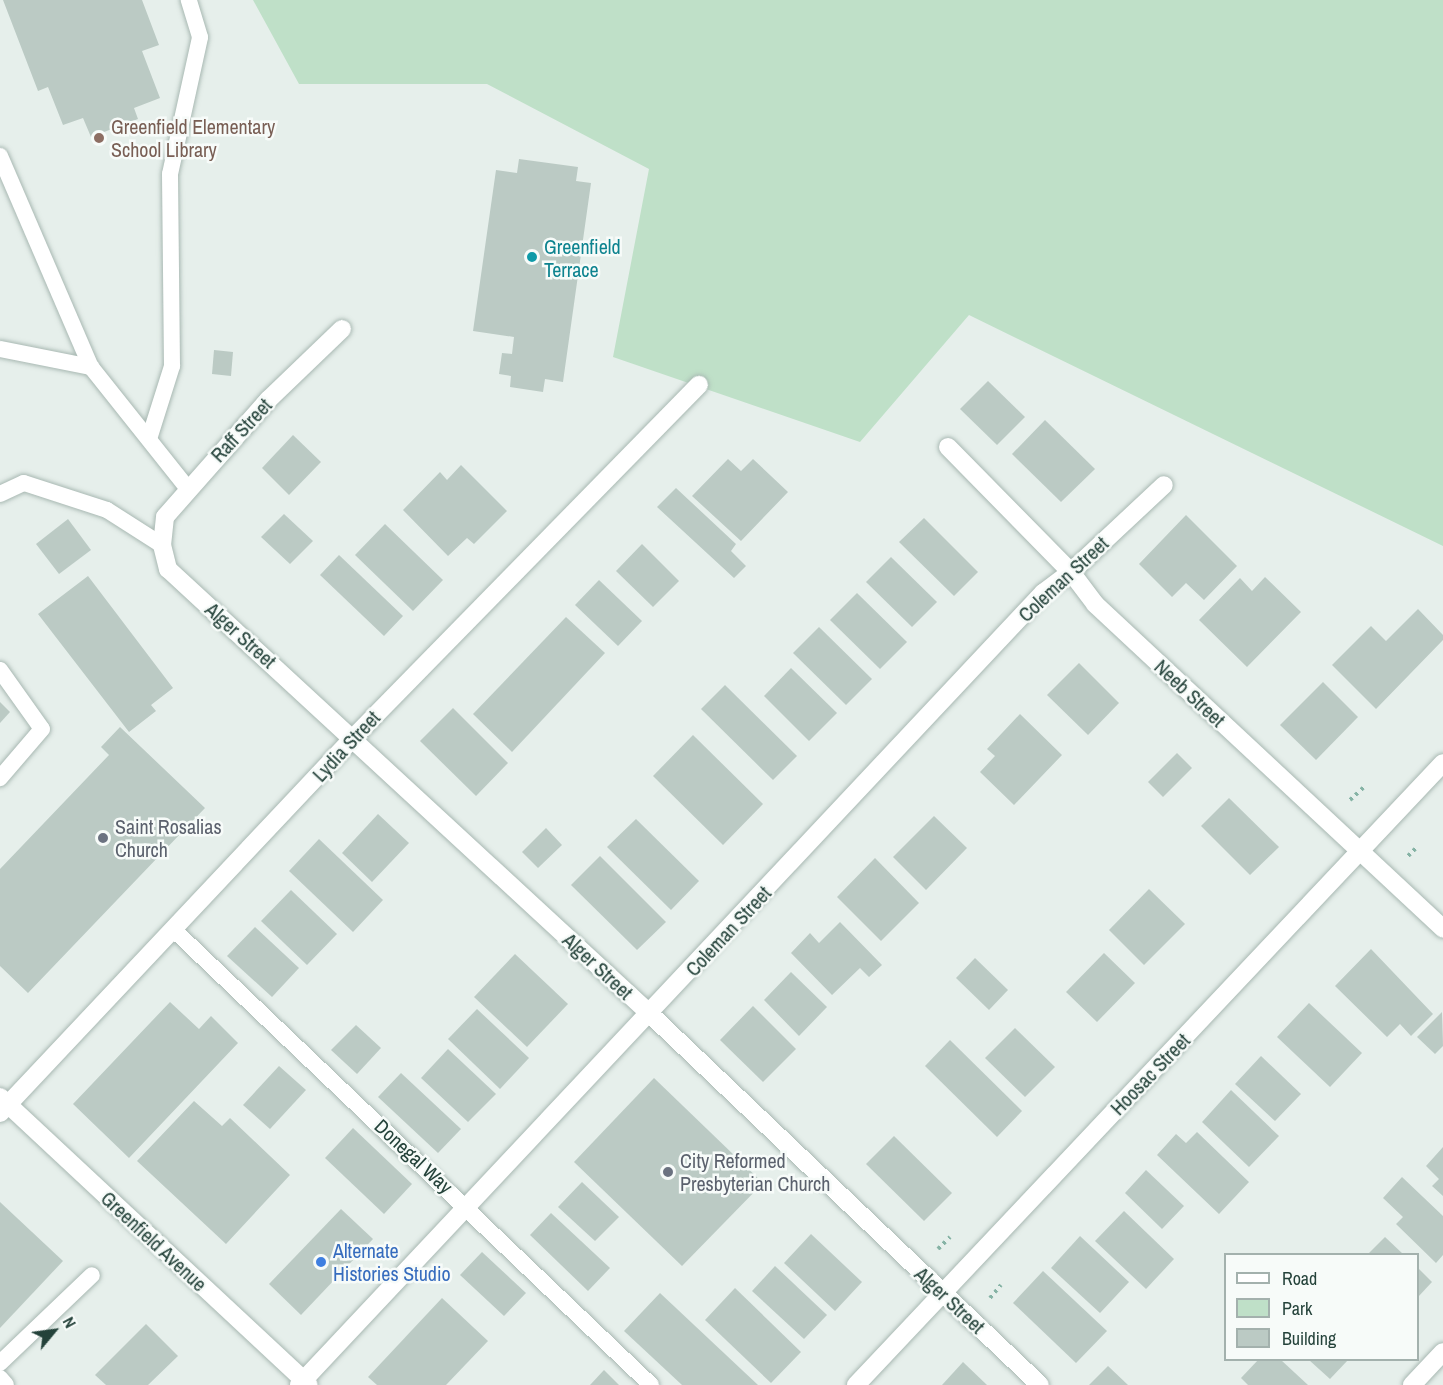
<!DOCTYPE html>
<html>
<head>
<meta charset="utf-8">
<style>
	body { margin:0 }
	#map { position:relative; width:1443px; height:1385px; overflow:hidden; background:#e6efeb; font-family:"Archivo Narrow",sans-serif }
	div>[style] { position:absolute }
	[style*='--x'] { left:calc(var(--x)*1px); top:calc(var(--y)*1px); width:calc(var(--w)*1px); rotate:calc(var(--a)*1deg) }
	.green>* { inset:0; background:#bfe0c8 }
	.building>* { inset:0; background:#bbcac4 }
	.path>* { height:4px; margin-top:-2px; transform-origin:0; background:repeating-linear-gradient(90deg,#86b3a5 0 3px,transparent 0 7.5px) }
	.roads { filter:drop-shadow(0 0 2px #a8b8b2) drop-shadow(0 0 2px #a8b8b2) }
	.lane>* { height:16px; margin:-8px; padding:0 8px; transform-origin:8px; border-radius:8px; background:#fff }
	.street>* { height:18px; margin:-9px; padding:0 9px; transform-origin:9px; border-radius:9px; background:#fff }
	.secondary>* { height:18px; margin:-9px; padding:0 9px; transform-origin:9px; border-radius:9px; background:#fff }
	.dots>* { width:16px; height:16px; translate:-50% -50%; box-sizing:border-box; border:3px solid #f7fbf9; border-radius:50% }
	span { translate:-50% -50%; white-space:nowrap; text-align:center; line-height:1.15; -webkit-text-stroke:5px #f7fbf9; paint-order:stroke }
	.education-label { font-size:20px; color:#785e54 }
	.left { translate:0 -50%; text-align:left }
	.culture-label { font-size:20px; color:#0d838f }
	.street-label { font-size:20px; color:#24423a }
	.worship-label { font-size:20px; color:#5b616d }
	.shop-label { font-size:20px; color:#366cbe }
	.legend { position:absolute; left:1224px; top:1253px; width:195px; height:108px; box-sizing:border-box; background:#f7fbf9; border:2px solid #a3b1ad; margin:0; padding:8px 10px; list-style:none; font-size:18px; color:#24423a }
	.legend li { display:flex; align-items:center; gap:12px; height:30px }
	.legend b { width:30px; border:2px solid #a3b1ad }
	.north { position:absolute; left:24px; top:1301px; width:60px; height:60px; -webkit-text-stroke:4px #f7fbf9; paint-order:stroke; rotate:61deg; font-size:16px; font-weight:700; line-height:24px; text-align:center; color:#24423a }
	.north::after { content:''; display:block; margin:auto; width:21px; height:27px; background:#24423a; clip-path:polygon(50% 0,100% 100%,50% 72%,0 100%) }
</style>
</head>
<body>
<div id="map">
	<div class="green">
		<div style="clip-path:polygon(253px 0,1443px 0,1443px 546px,969px 315px,860px 442px,613px 357px,649px 169px,487px 84px,299px 84px)"></div>
	</div>
	<div class="building">
		<div style="clip-path:polygon(3px 0,142px 0,159px 45px,142px 51px,160px 98px,134px 108px,138px 119px,91px 137px,83px 118px,63px 125px,48px 87px,38px 91px)"></div>
		<div style="clip-path:polygon(519px 159px,578px 167px,576px 181px,591px 183px,563px 382px,545px 379px,543px 392px,510px 387px,511px 376px,499px 374px,502px 353px,512px 354px,514px 337px,473px 331px,496px 170px,517px 173px)"></div>
		<div style="clip-path:polygon(214px 350px,233px 352px,231px 376px,212px 374px)"></div>
		<div style="clip-path:polygon(988px 381px,1025px 417px,997px 445px,960px 409px)"></div>
		<div style="clip-path:polygon(1045px 420px,1095px 469px,1061px 502px,1012px 454px)"></div>
		<div style="clip-path:polygon(293px 435px,321px 462px,289px 495px,262px 468px)"></div>
		<div style="clip-path:polygon(728px 459px,741px 471px,753px 459px,788px 492px,741px 541px,692px 496px)"></div>
		<div style="clip-path:polygon(461px 465px,507px 511px,474px 544px,467px 538px,448px 556px,403px 510px,440px 472px,447px 480px)"></div>
		<div style="clip-path:polygon(676px 488px,736px 544px,731px 551px,746px 566px,734px 578px,657px 507px)"></div>
		<div style="clip-path:polygon(284px 514px,313px 541px,290px 564px,261px 537px)"></div>
		<div style="clip-path:polygon(1186px 515px,1237px 566px,1204px 600px,1186px 583px,1172px 597px,1139px 564px)"></div>
		<div style="clip-path:polygon(924px 518px,978px 572px,954px 596px,899px 542px)"></div>
		<div style="clip-path:polygon(68px 519px,91px 550px,59px 574px,36px 544px)"></div>
		<div style="clip-path:polygon(385px 524px,443px 580px,413px 611px,355px 555px)"></div>
		<div style="clip-path:polygon(642px 544px,679px 581px,653px 607px,616px 571px)"></div>
		<div style="clip-path:polygon(339px 555px,403px 616px,384px 636px,320px 575px)"></div>
		<div style="clip-path:polygon(891px 557px,937px 602px,912px 627px,866px 582px)"></div>
		<div style="clip-path:polygon(88px 576px,173px 688px,151px 705px,156px 711px,129px 732px,38px 614px)"></div>
		<div style="clip-path:polygon(1265px 577px,1301px 612px,1247px 667px,1199px 620px,1240px 578px,1252px 591px)"></div>
		<div style="clip-path:polygon(599px 580px,642px 621px,618px 646px,575px 605px)"></div>
		<div style="clip-path:polygon(857px 593px,907px 642px,880px 669px,830px 620px)"></div>
		<div style="clip-path:polygon(1418px 609px,1443px 635px,1443px 640px,1376px 709px,1332px 665px,1371px 626px,1386px 641px)"></div>
		<div style="clip-path:polygon(566px 617px,605px 653px,512px 752px,473px 714px)"></div>
		<div style="clip-path:polygon(819px 627px,872px 679px,846px 705px,793px 653px)"></div>
		<div style="clip-path:polygon(1079px 663px,1119px 703px,1088px 735px,1047px 695px)"></div>
		<div style="clip-path:polygon(791px 668px,837px 713px,809px 741px,764px 696px)"></div>
		<div style="clip-path:polygon(1323px 682px,1358px 717px,1316px 760px,1280px 725px)"></div>
		<div style="clip-path:polygon(725px 685px,797px 756px,773px 780px,701px 709px)"></div>
		<div style="clip-path:polygon(0 702px,10px 712px,0 723px)"></div>
		<div style="clip-path:polygon(453px 708px,508px 763px,476px 796px,420px 741px)"></div>
		<div style="clip-path:polygon(1020px 714px,1062px 755px,1014px 805px,980px 772px,995px 756px,987px 749px)"></div>
		<div style="clip-path:polygon(120px 727px,205px 808px,28px 993px,0 966px,0 869px,109px 755px,101px 747px)"></div>
		<div style="clip-path:polygon(693px 735px,763px 804px,723px 845px,653px 776px)"></div>
		<div style="clip-path:polygon(1177px 753px,1192px 768px,1163px 797px,1148px 782px)"></div>
		<div style="clip-path:polygon(1229px 798px,1279px 847px,1250px 875px,1201px 826px)"></div>
		<div style="clip-path:polygon(378px 814px,409px 843px,372px 882px,342px 853px)"></div>
		<div style="clip-path:polygon(934px 816px,967px 848px,926px 890px,893px 857px)"></div>
		<div style="clip-path:polygon(636px 819px,699px 881px,671px 910px,607px 847px)"></div>
		<div style="clip-path:polygon(546px 828px,562px 845px,538px 868px,522px 852px)"></div>
		<div style="clip-path:polygon(319px 839px,383px 900px,353px 932px,289px 871px)"></div>
		<div style="clip-path:polygon(600px 856px,666px 922px,637px 950px,571px 885px)"></div>
		<div style="clip-path:polygon(875px 858px,919px 903px,881px 941px,837px 897px)"></div>
		<div style="clip-path:polygon(1149px 889px,1185px 924px,1144px 965px,1109px 930px)"></div>
		<div style="clip-path:polygon(291px 890px,337px 934px,307px 965px,261px 921px)"></div>
		<div style="clip-path:polygon(840px 922px,882px 965px,869px 977px,860px 968px,832px 995px,791px 953px,810px 933px,819px 943px)"></div>
		<div style="clip-path:polygon(255px 927px,299px 968px,272px 997px,227px 956px)"></div>
		<div style="clip-path:polygon(1371px 949px,1433px 1014px,1411px 1036px,1400px 1024px,1387px 1037px,1335px 986px)"></div>
		<div style="clip-path:polygon(1104px 953px,1135px 983px,1097px 1022px,1066px 992px)"></div>
		<div style="clip-path:polygon(515px 954px,568px 1004px,527px 1047px,474px 997px)"></div>
		<div style="clip-path:polygon(975px 958px,1008px 990px,989px 1010px,956px 978px)"></div>
		<div style="clip-path:polygon(791px 972px,827px 1007px,799px 1036px,764px 1000px)"></div>
		<div style="clip-path:polygon(170px 1002px,199px 1029px,211px 1016px,238px 1043px,129px 1158px,73px 1104px)"></div>
		<div style="clip-path:polygon(1309px 1003px,1362px 1053px,1330px 1087px,1277px 1037px)"></div>
		<div style="clip-path:polygon(753px 1006px,796px 1049px,763px 1082px,720px 1040px)"></div>
		<div style="clip-path:polygon(477px 1009px,529px 1058px,500px 1089px,448px 1039px)"></div>
		<div style="clip-path:polygon(1442px 1012px,1443px 1046px,1435px 1054px,1417px 1037px)"></div>
		<div style="clip-path:polygon(356px 1025px,381px 1048px,357px 1074px,331px 1050px)"></div>
		<div style="clip-path:polygon(1015px 1028px,1055px 1067px,1025px 1097px,985px 1058px)"></div>
		<div style="clip-path:polygon(950px 1040px,1022px 1111px,997px 1137px,925px 1066px)"></div>
		<div style="clip-path:polygon(448px 1049px,496px 1094px,468px 1122px,421px 1078px)"></div>
		<div style="clip-path:polygon(1261px 1056px,1301px 1094px,1275px 1121px,1235px 1084px)"></div>
		<div style="clip-path:polygon(279px 1066px,306px 1090px,270px 1129px,243px 1105px)"></div>
		<div style="clip-path:polygon(401px 1073px,461px 1129px,438px 1153px,378px 1097px)"></div>
		<div style="clip-path:polygon(654px 1078px,763px 1183px,682px 1266px,574px 1162px)"></div>
		<div style="clip-path:polygon(1231px 1090px,1279px 1136px,1249px 1167px,1202px 1122px)"></div>
		<div style="clip-path:polygon(194px 1101px,222px 1126px,230px 1118px,290px 1175px,226px 1244px,137px 1161px)"></div>
		<div style="clip-path:polygon(353px 1128px,412px 1184px,384px 1214px,325px 1158px)"></div>
		<div style="clip-path:polygon(1197px 1132px,1249px 1182px,1219px 1214px,1157px 1155px,1176px 1134px,1186px 1143px)"></div>
		<div style="clip-path:polygon(894px 1136px,952px 1193px,924px 1221px,866px 1164px)"></div>
		<div style="clip-path:polygon(1443px 1147px,1443px 1196px,1432px 1186px,1439px 1179px,1426px 1166px)"></div>
		<div style="clip-path:polygon(1146px 1170px,1184px 1206px,1162px 1229px,1125px 1193px)"></div>
		<div style="clip-path:polygon(1402px 1177px,1443px 1216px,1443px 1255px,1436px 1263px,1396px 1224px,1403px 1217px,1383px 1198px)"></div>
		<div style="clip-path:polygon(582px 1182px,619px 1217px,595px 1241px,558px 1207px)"></div>
		<div style="clip-path:polygon(0 1202px,63px 1261px,0 1328px)"></div>
		<div style="clip-path:polygon(341px 1209px,373px 1239px,301px 1315px,269px 1284px)"></div>
		<div style="clip-path:polygon(1124px 1211px,1174px 1259px,1146px 1289px,1095px 1241px)"></div>
		<div style="clip-path:polygon(551px 1213px,610px 1268px,588px 1291px,530px 1235px)"></div>
		<div style="clip-path:polygon(811px 1234px,862px 1282px,835px 1311px,784px 1263px)"></div>
		<div style="clip-path:polygon(1080px 1236px,1129px 1282px,1100px 1313px,1051px 1268px)"></div>
		<div style="clip-path:polygon(1385px 1237px,1403px 1254px,1368px 1254px)"></div>
		<div style="clip-path:polygon(482px 1252px,526px 1293px,504px 1316px,460px 1275px)"></div>
		<div style="clip-path:polygon(775px 1266px,827px 1315px,804px 1339px,752px 1291px)"></div>
		<div style="clip-path:polygon(1418px 1268px,1432px 1282px,1418px 1297px)"></div>
		<div style="clip-path:polygon(1043px 1271px,1107px 1331px,1076px 1363px,1013px 1303px)"></div>
		<div style="clip-path:polygon(735px 1288px,801px 1352px,771px 1383px,705px 1320px)"></div>
		<div style="clip-path:polygon(660px 1293px,758px 1385px,682px 1385px,624px 1331px)"></div>
		<div style="clip-path:polygon(442px 1298px,488px 1341px,446px 1385px,377px 1385px,368px 1377px)"></div>
		<div style="clip-path:polygon(146px 1324px,178px 1356px,148px 1385px,106px 1385px,95px 1375px)"></div>
		<div style="clip-path:polygon(1258px 1360px,1281px 1360px,1308px 1385px,1248px 1385px,1241px 1378px)"></div>
		<div style="clip-path:polygon(1309px 1360px,1348px 1360px,1330px 1379px)"></div>
		<div style="clip-path:polygon(963px 1362px,987px 1385px,942px 1385px)"></div>
		<div style="clip-path:polygon(1108px 1366px,1128px 1385px,1089px 1385px)"></div>
		<div style="clip-path:polygon(604px 1370px,619px 1385px,590px 1385px)"></div>
	</div>
	<div class="path">
		<div style="--x:1350;--y:800;--w:21;--a:-43"></div>
		<div style="--x:1408;--y:856;--w:11;--a:-45"></div>
		<div style="--x:938;--y:1249;--w:17;--a:-45"></div>
		<div style="--x:990;--y:1298;--w:17;--a:-50"></div>
	</div>
	<div class="roads">
		<div class="lane">
			<div style="--x:0;--y:156;--w:230;--a:66.7"></div>
			<div style="--x:91;--y:367;--w:156;--a:51.5"></div>
			<div style="--x:0;--y:349;--w:93;--a:11.2"></div>
			<div style="--x:149;--y:439;--w:77;--a:-72.5"></div>
			<div style="--x:172;--y:366;--w:192;--a:-90.6"></div>
			<div style="--x:170;--y:174;--w:140;--a:-77.6"></div>
			<div style="--x:200;--y:37;--w:39;--a:-107"></div>
			<div style="--x:0;--y:494;--w:26;--a:-25"></div>
			<div style="--x:24;--y:483;--w:87;--a:18"></div>
			<div style="--x:107;--y:510;--w:65;--a:32.5"></div>
			<div style="--x:0;--y:670;--w:72;--a:54.6"></div>
			<div style="--x:42;--y:729;--w:65;--a:130.6"></div>
			<div style="--x:174;--y:930;--w:659;--a:43.65"></div>
			<div style="--x:0;--y:1363;--w:127;--a:-43.7"></div>
			<div style="--x:0;--y:1378;--w:9;--a:49"></div>
		</div>
		<div class="street">
			<div style="--x:342;--y:329;--w:101;--a:136.2"></div>
			<div style="--x:269;--y:399;--w:157;--a:131.4"></div>
			<div style="--x:165;--y:517;--w:28;--a:96"></div>
			<div style="--x:162;--y:545;--w:25;--a:76"></div>
			<div style="--x:168;--y:569;--w:656;--a:42.71"></div>
			<div style="--x:650;--y:1014;--w:538;--a:43.57"></div>
			<div style="--x:948;--y:447;--w:175;--a:45.5"></div>
			<div style="--x:1071;--y:572;--w:40;--a:53"></div>
			<div style="--x:1095;--y:604;--w:476;--a:43"></div>
			<div style="--x:0;--y:1113;--w:516;--a:-46.73"></div>
			<div style="--x:354;--y:737;--w:493;--a:-45.6"></div>
			<div style="--x:299;--y:1385;--w:1087;--a:-46.79"></div>
			<div style="--x:1043;--y:593;--w:35;--a:-37"></div>
			<div style="--x:1071;--y:572;--w:127;--a:-43.1"></div>
			<div style="--x:856;--y:1385;--w:855;--a:-46.66"></div>
			<div style="--x:1412;--y:1385;--w:45;--a:-46.8"></div>
		</div>
		<div class="secondary">
			<div style="--x:0;--y:1097;--w:422;--a:43"></div>
		</div>
	</div>
	<div class="dots">
		<div style="left:99px;top:138px;background:#8d6e63"></div>
		<div style="left:532px;top:257px;background:#0f9aa8"></div>
		<div style="left:103px;top:838px;background:#6b7280"></div>
		<div style="left:668px;top:1172px;background:#6b7280"></div>
		<div style="left:321px;top:1262px;background:#3f7fe0"></div>
	</div>
	<div class="education-label">
		<span class="left" style="left:111px;top:138px">Greenfield Elementary<br>School Library</span>
	</div>
	<div class="culture-label">
		<span class="left" style="left:544px;top:258px">Greenfield<br>Terrace</span>
	</div>
	<div class="street-label">
		<span style="left:241px;top:430px;rotate:-47deg">Raff Street</span>
		<span style="left:1063px;top:579px;rotate:-43deg">Coleman Street</span>
		<span style="left:241px;top:635px;rotate:42deg">Alger Street</span>
		<span style="left:1190px;top:693px;rotate:43deg">Neeb Street</span>
		<span style="left:346px;top:746px;rotate:-47deg">Lydia Street</span>
		<span style="left:728px;top:931px;rotate:-47deg">Coleman Street</span>
		<span style="left:598px;top:966px;rotate:43deg">Alger Street</span>
		<span style="left:1150px;top:1074px;rotate:-46deg">Hoosac Street</span>
		<span style="left:414px;top:1156px;rotate:43deg">Donegal Way</span>
		<span style="left:154px;top:1241px;rotate:43deg">Greenfield Avenue</span>
		<span style="left:950px;top:1300px;rotate:43deg">Alger Street</span>
	</div>
	<div class="worship-label">
		<span class="left" style="left:115px;top:838px">Saint Rosalias<br>Church</span>
		<span class="left" style="left:680px;top:1172px">City Reformed<br>Presbyterian Church</span>
	</div>
	<div class="shop-label">
		<span class="left" style="left:333px;top:1262px">Alternate<br>Histories Studio</span>
	</div>
	<ul class="legend">
	<li><b style="height:8px;background:#fff"></b>Road</li>
	<li><b style="height:16px;background:#bfe0c8"></b>Park</li>
	<li><b style="height:16px;background:#bbcac4"></b>Building</li>
	</ul>
	<div class="north">N</div>
</div>
</body>
</html>
